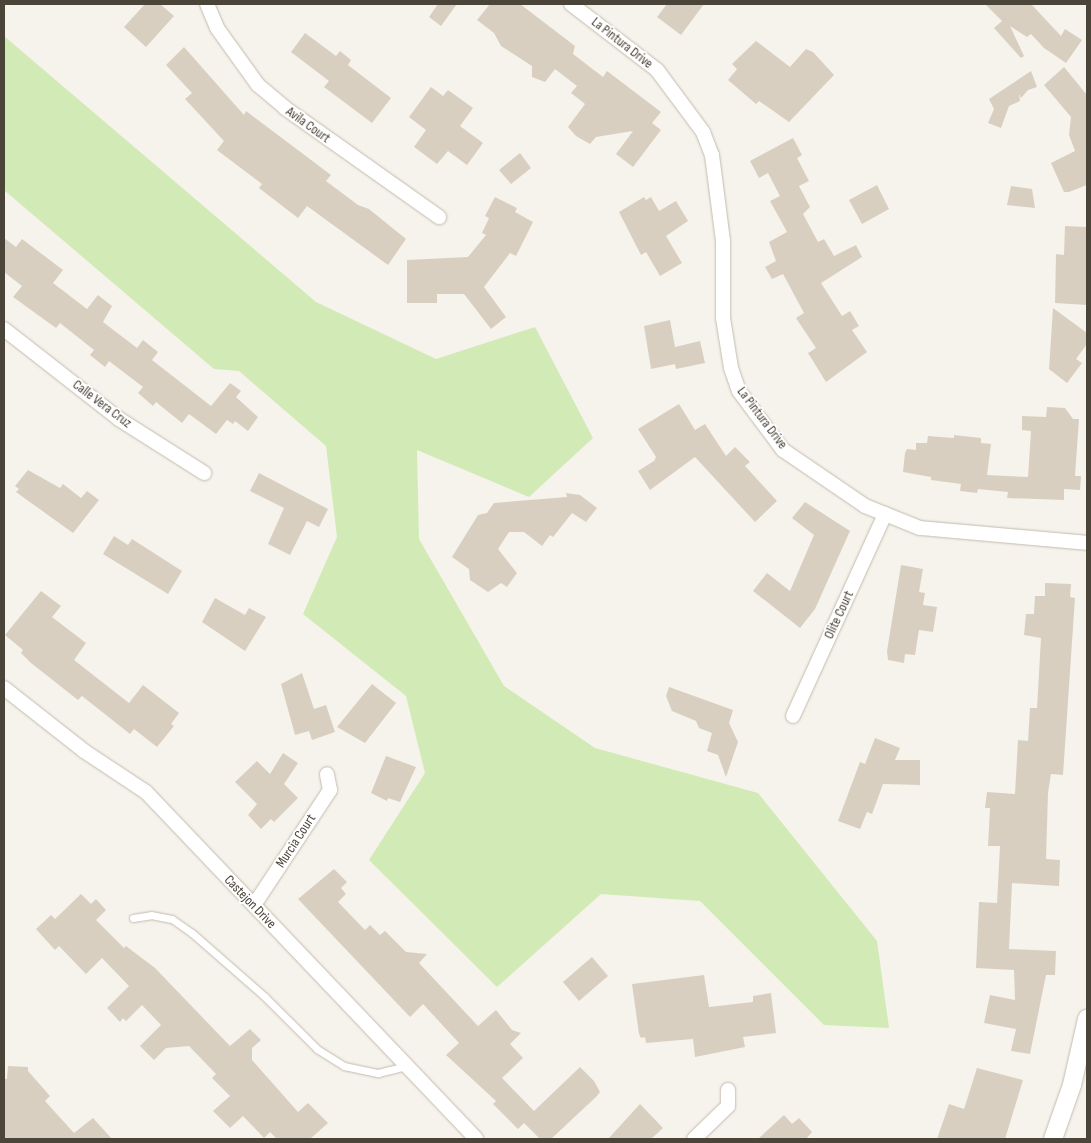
<!DOCTYPE html>
<html>
<head>
<meta charset="utf-8">
<style>
	body { margin:0 }
	#map { position:relative; width:1091px; height:1143px; overflow:hidden; background:#f6f3ec; font-family:"Sofia Sans Condensed",sans-serif }
	div>[style] { position:absolute }
	[style*='--x'] { left:calc(var(--x)*1px); top:calc(var(--y)*1px); width:calc(var(--w)*1px); rotate:calc(var(--a)*1deg) }
	.green>* { inset:0; background:#d2eab5 }
	.building>* { inset:0; background:#d8cfc1 }
	.roads { filter:drop-shadow(0 0 1px #c2bbae) drop-shadow(0 0 1px #c2bbae) }
	.service>* { height:7px; margin:-3.5px; padding:0 3.5px; transform-origin:3.5px; border-radius:3.5px; background:#fff }
	.minor>* { height:14px; margin:-7px; padding:0 7px; transform-origin:7px; border-radius:7px; background:#fff }
	.tertiary>* { height:18px; margin:-9px; padding:0 9px; transform-origin:9px; border-radius:9px; background:#fff }
	span { translate:-50% -50%; white-space:nowrap; text-align:center; line-height:1.15; -webkit-text-stroke:4px #fff; paint-order:stroke }
	.street-label { font-size:14px; color:#4b4439 }
	.frame { position:absolute; inset:0; border:5px solid #4b4439; pointer-events:none }
</style>
</head>
<body>
<div id="map">
	<div class="green">
		<div style="clip-path:polygon(4px 36px,316px 302px,436px 359px,535px 327px,593px 438px,529px 497px,417px 450px,419px 539px,504px 686px,595px 748px,758px 793px,877px 941px,889px 1028px,824px 1025px,700px 901px,601px 894px,497px 987px,369px 860px,425px 773px,406px 696px,303px 614px,337px 537px,326px 446px,239px 371px,214px 369px,4px 190px)"></div>
	</div>
	<div class="building">
		<div style="clip-path:polygon(145px 4px,160px 4px,174px 16px,146px 47px,124px 27px)"></div>
		<div style="clip-path:polygon(438px 4px,457px 4px,441px 26px,429px 17px)"></div>
		<div style="clip-path:polygon(490px 4px,520px 4px,575px 46px,573px 54px,603px 77px,607px 71px,661px 112px,652px 123px,661px 130px,633px 167px,616px 154px,633px 131px,596px 137px,590px 144px,576px 136px,568px 127px,585px 104px,571px 93px,577px 86px,555px 69px,545px 82px,532px 77px,532px 66px,501px 46px,494px 33px,477px 20px)"></div>
		<div style="clip-path:polygon(667px 4px,704px 4px,681px 35px,657px 17px)"></div>
		<div style="clip-path:polygon(985px 4px,1031px 4px,1061px 36px,1065px 29px,1082px 40px,1066px 63px,1044px 48px,1031px 34px,1027px 37px,1010px 26px,1024px 56px,1021px 58px,994px 28px,1002px 21px)"></div>
		<div style="clip-path:polygon(305px 33px,336px 56px,340px 51px,351px 60px,348px 65px,391px 98px,372px 123px,324px 87px,329px 81px,291px 52px)"></div>
		<div style="clip-path:polygon(756px 41px,790px 67px,806px 49px,813px 52px,834px 75px,789px 122px,759px 101px,756px 104px,728px 80px,737px 69px,732px 64px)"></div>
		<div style="clip-path:polygon(184px 47px,244px 115px,246px 111px,331px 175px,326px 181px,358px 205px,369px 209px,406px 239px,388px 265px,307px 206px,298px 218px,259px 188px,262px 184px,217px 150px,224px 141px,185px 99px,192px 93px,166px 65px)"></div>
		<div style="clip-path:polygon(1064px 67px,1087px 95px,1087px 185px,1069px 192px,1064px 192px,1051px 163px,1075px 151px,1069px 135px,1071px 117px,1044px 85px)"></div>
		<div style="clip-path:polygon(1031px 71px,1037px 87px,1028px 90px,1021px 98px,1019px 94px,1020px 101px,1009px 106px,1001px 128px,988px 123px,994px 109px,989px 99px)"></div>
		<div style="clip-path:polygon(431px 87px,443px 96px,448px 90px,473px 108px,460px 126px,483px 143px,467px 165px,448px 151px,437px 164px,414px 147px,426px 130px,409px 117px)"></div>
		<div style="clip-path:polygon(793px 138px,802px 155px,797px 158px,809px 181px,799px 186px,810px 207px,803px 214px,818px 242px,824px 239px,834px 256px,856px 245px,862px 257px,821px 283px,842px 316px,850px 311px,859px 326px,852px 330px,867px 352px,826px 382px,808px 353px,816px 348px,796px 318px,804px 313px,783px 274px,772px 279px,765px 267px,776px 261px,769px 242px,787px 232px,770px 201px,780px 196px,768px 173px,759px 178px,750px 161px)"></div>
		<div style="clip-path:polygon(520px 153px,531px 168px,511px 184px,499px 170px)"></div>
		<div style="clip-path:polygon(877px 185px,889px 209px,862px 224px,849px 200px)"></div>
		<div style="clip-path:polygon(1011px 186px,1032px 189px,1035px 208px,1007px 205px)"></div>
		<div style="clip-path:polygon(495px 197px,517px 208px,515px 212px,533px 222px,516px 256px,510px 253px,484px 287px,506px 317px,491px 329px,464px 294px,437px 294px,437px 303px,407px 303px,407px 260px,468px 257px,486px 235px,482px 233px,489px 218px,485px 216px)"></div>
		<div style="clip-path:polygon(644px 197px,646px 200px,651px 197px,659px 211px,676px 201px,688px 221px,666px 236px,682px 263px,660px 276px,646px 252px,641px 255px,619px 212px)"></div>
		<div style="clip-path:polygon(1065px 226px,1087px 227px,1087px 305px,1055px 303px,1056px 254px,1064px 255px)"></div>
		<div style="clip-path:polygon(4px 238px,16px 247px,22px 239px,63px 270px,53px 283px,87px 309px,98px 295px,112px 306px,103px 322px,137px 348px,143px 340px,158px 352px,152px 360px,211px 406px,230px 383px,241px 391px,236px 397px,258px 417px,248px 431px,235px 421px,233px 424px,227px 420px,216px 434px,189px 414px,182px 423px,156px 402px,153px 406px,138px 393px,143px 387px,109px 361px,105px 367px,90px 355px,94px 350px,60px 323px,56px 328px,13px 297px,22px 286px,4px 272px)"></div>
		<div style="clip-path:polygon(1053px 308px,1087px 333px,1087px 344px,1076px 359px,1082px 363px,1067px 383px,1049px 369px)"></div>
		<div style="clip-path:polygon(670px 320px,675px 347px,700px 341px,705px 363px,676px 369px,675px 364px,651px 369px,644px 326px)"></div>
		<div style="clip-path:polygon(679px 404px,695px 430px,705px 424px,726px 456px,735px 447px,750px 462px,745px 466px,777px 501px,755px 522px,695px 457px,650px 490px,638px 471px,654px 461px,656px 457px,638px 429px)"></div>
		<div style="clip-path:polygon(1047px 407px,1065px 408px,1073px 419px,1079px 419px,1075px 476px,1081px 476px,1080px 490px,1064px 489px,1064px 500px,1007px 498px,1008px 492px,978px 489px,977px 493px,960px 491px,961px 484px,931px 480px,931px 477px,903px 472px,905px 453px,907px 449px,916px 450px,916px 443px,927px 443px,928px 436px,954px 438px,954px 435px,981px 438px,981px 443px,991px 444px,987px 475px,1028px 477px,1031px 431px,1022px 430px,1022px 416px,1046px 417px)"></div>
		<div style="clip-path:polygon(28px 470px,60px 488px,63px 484px,81px 498px,87px 491px,99px 500px,73px 533px,16px 492px,19px 489px,15px 486px)"></div>
		<div style="clip-path:polygon(259px 473px,328px 509px,319px 527px,307px 521px,290px 555px,268px 544px,284px 508px,250px 491px)"></div>
		<div style="clip-path:polygon(566px 493px,580px 495px,597px 508px,586px 522px,572px 513px,553px 537px,550px 535px,542px 546px,524px 532px,509px 532px,498px 549px,517px 573px,507px 587px,501px 583px,488px 592px,470px 580px,469px 569px,452px 557px,478px 515px,487px 513px,494px 503px,567px 497px)"></div>
		<div style="clip-path:polygon(805px 502px,850px 531px,815px 609px,800px 628px,753px 591px,767px 573px,790px 591px,814px 535px,792px 518px)"></div>
		<div style="clip-path:polygon(114px 536px,128px 545px,132px 539px,182px 571px,168px 594px,103px 554px)"></div>
		<div style="clip-path:polygon(901px 565px,923px 569px,919px 592px,925px 593px,923px 605px,937px 607px,933px 632px,919px 630px,915px 655px,905px 654px,904px 663px,888px 660px,887px 651px)"></div>
		<div style="clip-path:polygon(1045px 583px,1071px 584px,1070px 597px,1075px 598px,1063px 775px,1051px 774px,1048px 793px,1046px 859px,1060px 860px,1059px 886px,1012px 883px,1009px 949px,1056px 951px,1055px 975px,1046px 975px,1030px 1054px,1011px 1051px,1016px 1029px,984px 1023px,990px 995px,1015px 1000px,1014px 970px,976px 968px,979px 902px,997px 903px,1000px 846px,988px 846px,990px 808px,985px 808px,987px 792px,1015px 794px,1018px 740px,1028px 741px,1030px 708px,1037px 708px,1041px 638px,1024px 635px,1026px 614px,1034px 614px,1035px 596px,1045px 596px)"></div>
		<div style="clip-path:polygon(41px 591px,61px 606px,52px 617px,86px 643px,74px 660px,129px 703px,143px 685px,179px 713px,171px 724px,174px 726px,157px 747px,134px 729px,130px 734px,82px 696px,78px 700px,31px 663px,21px 653px,23px 650px,5px 635px)"></div>
		<div style="clip-path:polygon(215px 598px,245px 615px,249px 608px,266px 617px,245px 651px,202px 622px)"></div>
		<div style="clip-path:polygon(302px 673px,314px 709px,326px 705px,335px 732px,312px 740px,309px 731px,295px 735px,281px 684px)"></div>
		<div style="clip-path:polygon(372px 684px,396px 703px,365px 743px,337px 727px)"></div>
		<div style="clip-path:polygon(669px 687px,733px 710px,729px 723px,738px 742px,726px 777px,718px 755px,707px 751px,712px 733px,699px 728px,696px 721px,672px 711px,666px 696px)"></div>
		<div style="clip-path:polygon(875px 738px,900px 748px,895px 760px,920px 760px,920px 785px,883px 784px,872px 814px,867px 812px,860px 829px,838px 821px,860px 762px,865px 764px)"></div>
		<div style="clip-path:polygon(283px 753px,298px 763px,284px 784px,298px 798px,274px 822px,271px 819px,261px 829px,248px 815px,257px 804px,235px 782px,257px 761px,270px 774px)"></div>
		<div style="clip-path:polygon(386px 756px,416px 767px,400px 802px,388px 798px,387px 801px,371px 793px)"></div>
		<div style="clip-path:polygon(334px 869px,347px 882px,341px 888px,346px 894px,338px 902px,365px 930px,370px 925px,380px 935px,385px 931px,406px 952px,427px 954px,419px 963px,478px 1026px,496px 1010px,512px 1030px,521px 1033px,510px 1044px,523px 1058px,502px 1078px,534px 1111px,580px 1067px,594px 1081px,600px 1092px,597px 1096px,551px 1139px,540px 1139px,524px 1123px,518px 1129px,493px 1104px,496px 1101px,446px 1055px,459px 1043px,423px 1004px,410px 1017px,298px 899px)"></div>
		<div style="clip-path:polygon(81px 894px,91px 904px,96px 899px,106px 910px,96px 920px,124px 948px,126px 946px,155px 968px,230px 1046px,250px 1029px,261px 1040px,252px 1048px,252px 1060px,298px 1112px,308px 1103px,328px 1123px,310px 1139px,277px 1139px,270px 1132px,264px 1138px,243px 1116px,230px 1128px,213px 1111px,230px 1096px,212px 1078px,216px 1074px,189px 1046px,166px 1048px,154px 1060px,140px 1046px,161px 1025px,142px 1005px,126px 1021px,123px 1018px,120px 1022px,107px 1008px,129px 986px,102px 958px,86px 974px,59px 946px,55px 950px,36px 929px,51px 915px,55px 919px)"></div>
		<div style="clip-path:polygon(592px 957px,608px 976px,579px 1001px,563px 982px)"></div>
		<div style="clip-path:polygon(704px 975px,709px 1007px,753px 1002px,753px 996px,771px 993px,776px 1033px,743px 1037px,745px 1047px,695px 1057px,693px 1039px,646px 1043px,645px 1037px,641px 1038px,639px 1034px,632px 984px)"></div>
		<div style="clip-path:polygon(8px 1066px,28px 1067px,28px 1071px,50px 1096px,45px 1101px,74px 1133px,93px 1118px,112px 1139px,4px 1139px,4px 1079px,7px 1079px)"></div>
		<div style="clip-path:polygon(977px 1068px,1023px 1080px,1005px 1139px,937px 1139px,949px 1104px,964px 1109px)"></div>
		<div style="clip-path:polygon(640px 1104px,663px 1128px,651px 1139px,608px 1139px)"></div>
		<div style="clip-path:polygon(784px 1115px,792px 1124px,799px 1118px,812px 1132px,806px 1139px,758px 1139px)"></div>
	</div>
	<div class="roads">
		<div class="service">
			<div style="--x:133;--y:918;--w:18;--a:-9"></div>
			<div style="--x:151;--y:915;--w:21;--a:11"></div>
			<div style="--x:172;--y:919;--w:24;--a:35"></div>
			<div style="--x:192;--y:933;--w:97;--a:41.2"></div>
			<div style="--x:265;--y:997;--w:74;--a:45"></div>
			<div style="--x:317;--y:1049;--w:32;--a:32"></div>
			<div style="--x:344;--y:1066;--w:35;--a:12"></div>
			<div style="--x:378;--y:1073;--w:29;--a:-14"></div>
		</div>
		<div class="minor">
			<div style="--x:207;--y:4;--w:26;--a:67"></div>
			<div style="--x:217;--y:28;--w:70;--a:54.3"></div>
			<div style="--x:258;--y:85;--w:35;--a:40"></div>
			<div style="--x:285;--y:108;--w:189;--a:35.3"></div>
			<div style="--x:571;--y:4;--w:108;--a:37.5"></div>
			<div style="--x:657;--y:70;--w:77;--a:53.4"></div>
			<div style="--x:703;--y:132;--w:25;--a:69"></div>
			<div style="--x:712;--y:155;--w:87;--a:82.7"></div>
			<div style="--x:723;--y:241;--w:77;--a:90"></div>
			<div style="--x:723;--y:318;--w:51;--a:80.9"></div>
			<div style="--x:731;--y:368;--w:24;--a:71"></div>
			<div style="--x:739;--y:391;--w:74;--a:53.3"></div>
			<div style="--x:783;--y:450;--w:99;--a:34.3"></div>
			<div style="--x:865;--y:506;--w:59;--a:21.8"></div>
			<div style="--x:920;--y:528;--w:168;--a:5.1"></div>
			<div style="--x:4;--y:329;--w:146;--a:38"></div>
			<div style="--x:119;--y:419;--w:101;--a:32.4"></div>
			<div style="--x:4;--y:688;--w:102;--a:38.2"></div>
			<div style="--x:84;--y:751;--w:74;--a:33.5"></div>
			<div style="--x:146;--y:792;--w:479;--a:46.4"></div>
			<div style="--x:793;--y:716;--w:222;--a:-65.5"></div>
			<div style="--x:254;--y:905;--w:138;--a:-56.5"></div>
			<div style="--x:330;--y:790;--w:16;--a:-101"></div>
			<div style="--x:694;--y:1139;--w:47;--a:-44.1"></div>
			<div style="--x:728;--y:1106;--w:16;--a:-90"></div>
		</div>
		<div class="tertiary">
			<div style="--x:1053;--y:1139;--w:57;--a:-70.6"></div>
			<div style="--x:1072;--y:1085;--w:68;--a:-77.2"></div>
		</div>
	</div>
	<div class="street-label">
		<span style="left:622px;top:43px;rotate:38deg">La Pintura Drive</span>
		<span style="left:308px;top:125px;rotate:36deg">Avila Court</span>
		<span style="left:102px;top:404px;rotate:37deg">Calle Vera Cruz</span>
		<span style="left:762px;top:418px;rotate:53deg">La Pintura Drive</span>
		<span style="left:839px;top:615px;rotate:-65deg">Olite Court</span>
		<span style="left:296px;top:841px;rotate:-57deg">Murcia Court</span>
		<span style="left:250px;top:902px;rotate:46deg">Castejon Drive</span>
	</div>
	<div class="frame"></div>
</div>
</body>
</html>
